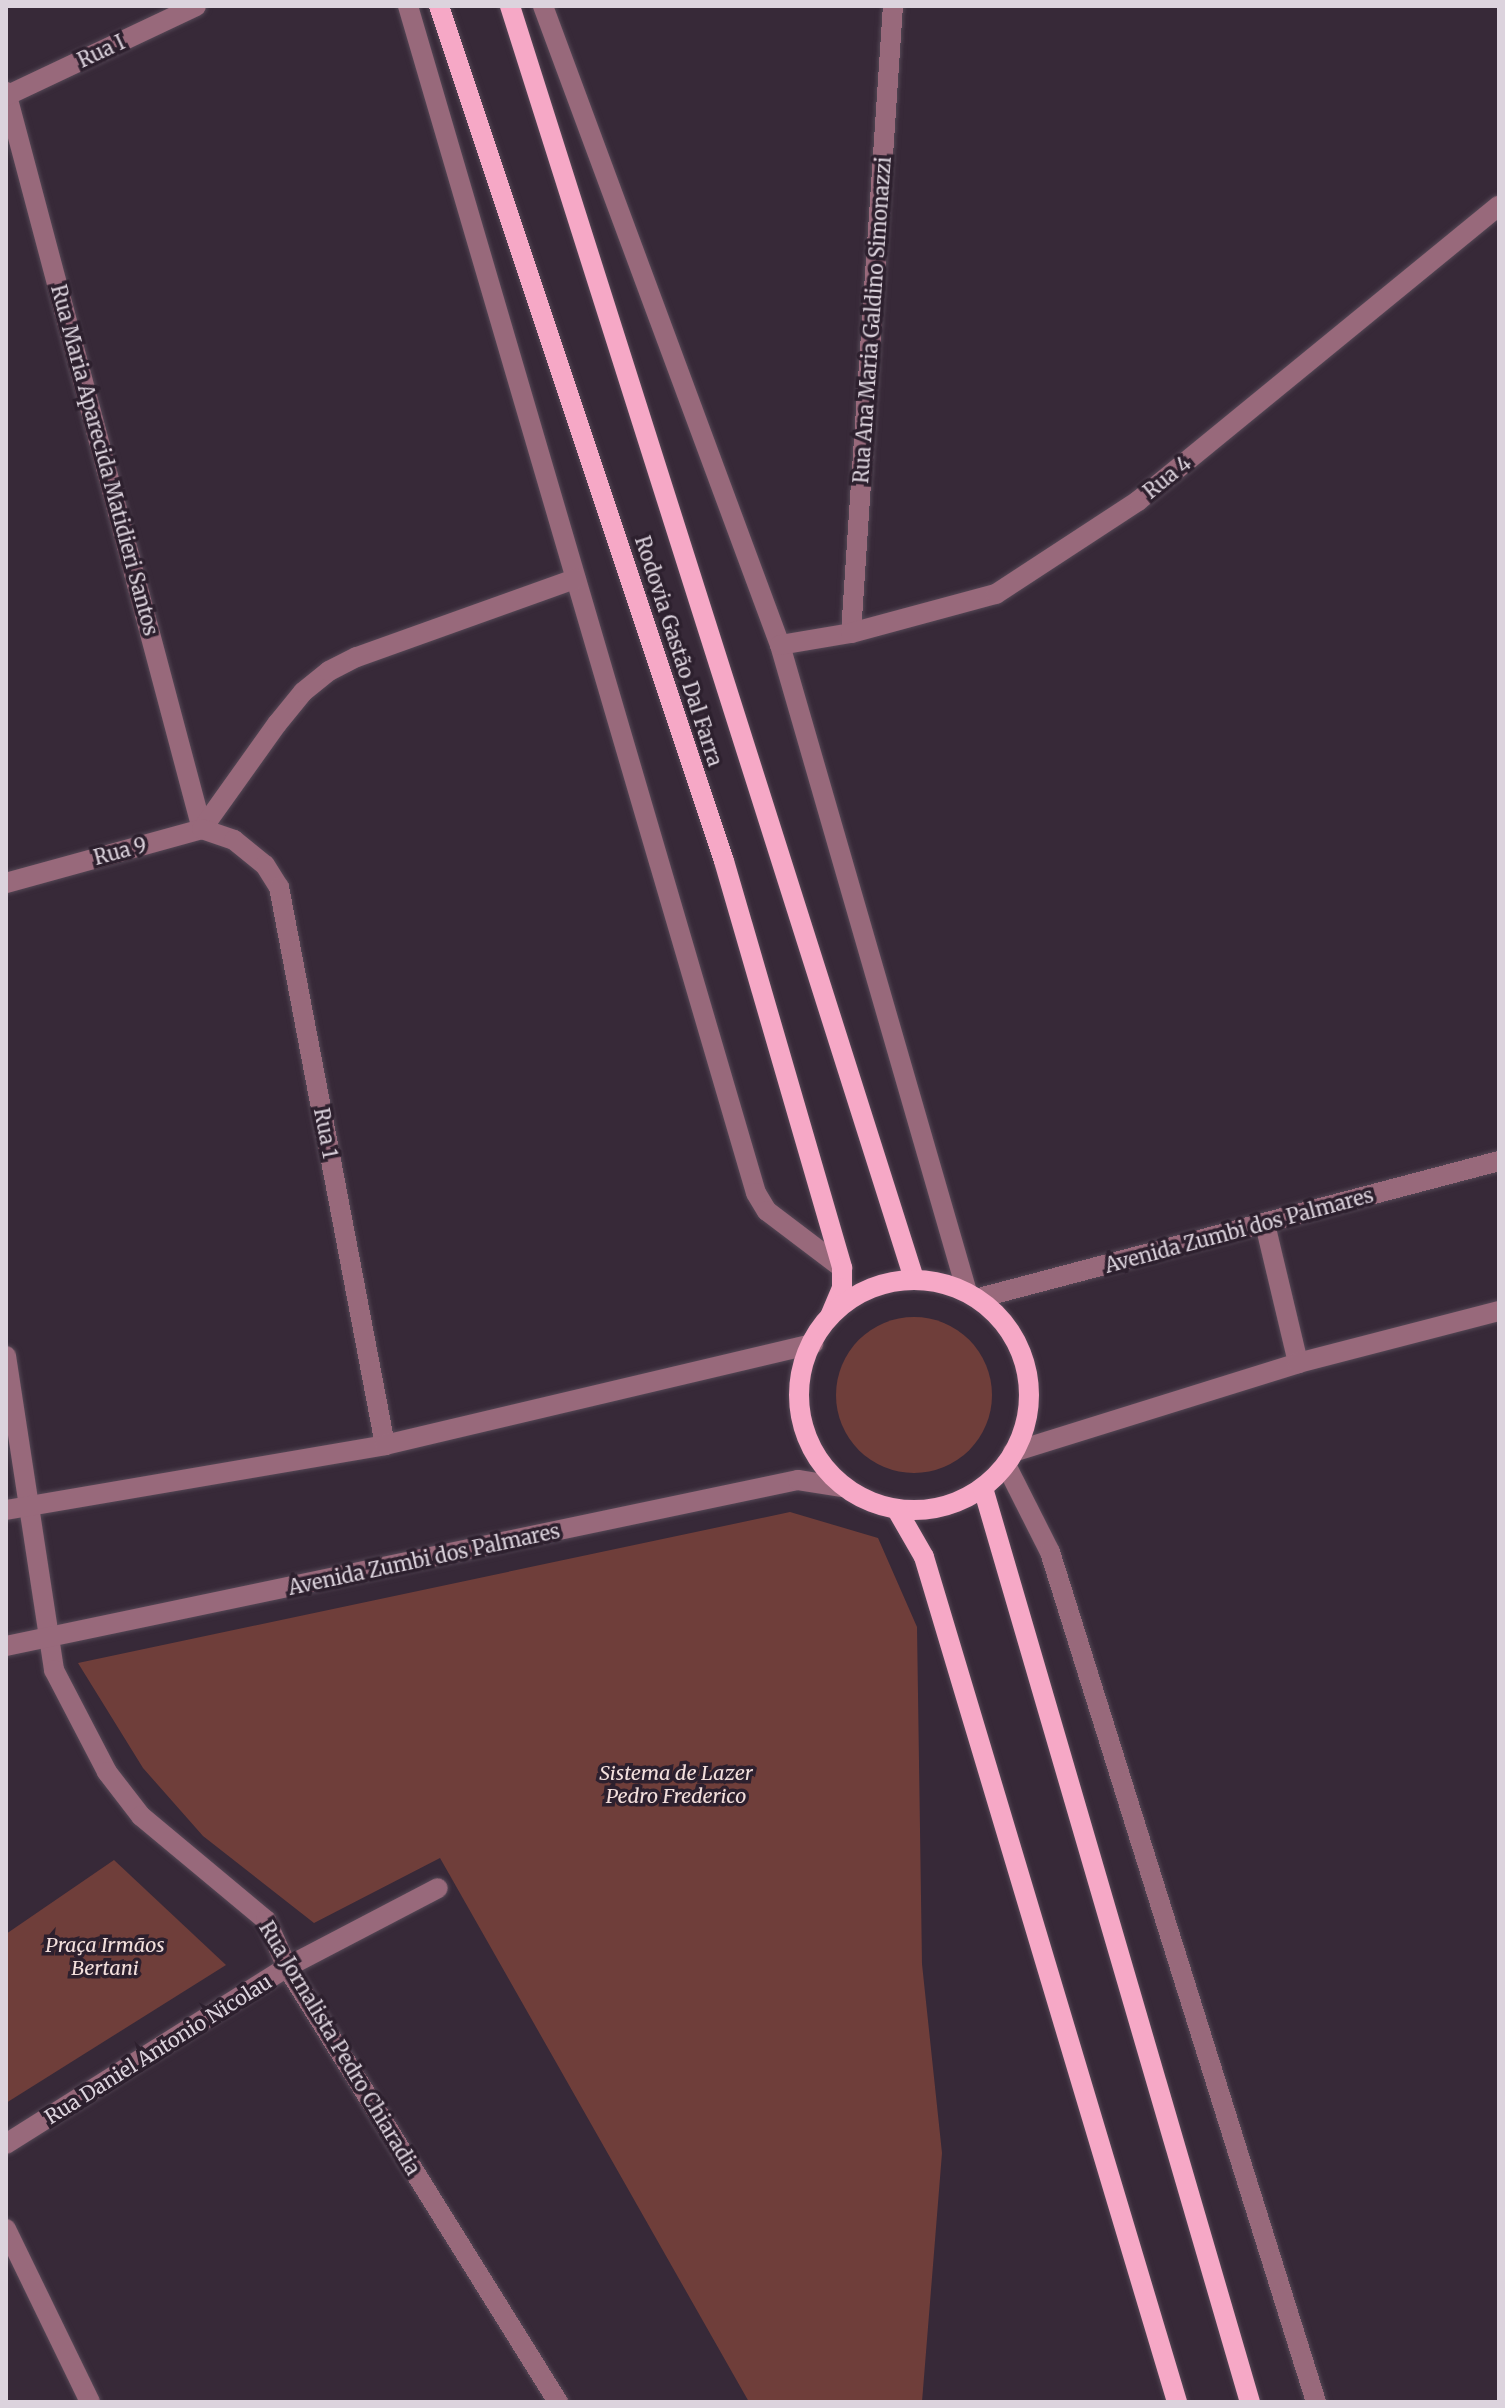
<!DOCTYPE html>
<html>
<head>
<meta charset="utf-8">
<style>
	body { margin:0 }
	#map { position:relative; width:1505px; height:2408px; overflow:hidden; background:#372938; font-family:Merriweather,serif }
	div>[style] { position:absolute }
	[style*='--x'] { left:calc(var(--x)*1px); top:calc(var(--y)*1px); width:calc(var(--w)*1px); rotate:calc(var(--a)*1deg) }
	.green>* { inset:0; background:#6f3e3a }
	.round { border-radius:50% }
	.roads { filter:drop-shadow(0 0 2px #554856) drop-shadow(0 0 2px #554856) }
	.minor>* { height:20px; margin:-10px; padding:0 10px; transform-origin:10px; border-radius:10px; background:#98697b }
	.major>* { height:20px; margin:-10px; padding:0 10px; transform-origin:10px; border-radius:10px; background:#f6a8c6 }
	.major>.ring { margin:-10px; padding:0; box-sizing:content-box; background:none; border:20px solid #f6a8c6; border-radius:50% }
	span { translate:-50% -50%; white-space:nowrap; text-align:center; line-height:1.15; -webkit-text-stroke:7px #2d202e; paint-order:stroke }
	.street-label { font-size:20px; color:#dcd3dd }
	.park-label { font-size:20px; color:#f3dfdc; font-style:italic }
	.frame { position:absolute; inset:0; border:8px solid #dcd3dd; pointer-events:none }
</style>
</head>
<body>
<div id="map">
	<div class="green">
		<div class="round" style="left:836px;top:1317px;width:156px;height:156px"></div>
		<div style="clip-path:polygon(790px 1512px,878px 1538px,917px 1627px,922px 1964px,942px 2153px,922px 2402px,749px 2402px,440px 1858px,314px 1923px,203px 1836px,143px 1768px,78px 1663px)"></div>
		<div style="clip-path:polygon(114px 1860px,226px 1965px,6px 2103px,6px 1934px)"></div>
	</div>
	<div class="roads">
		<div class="minor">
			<div style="--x:408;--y:6;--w:1237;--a:73.66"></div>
			<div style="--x:756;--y:1193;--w:21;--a:59"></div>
			<div style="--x:767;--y:1211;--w:94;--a:37.2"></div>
			<div style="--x:543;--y:6;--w:682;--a:69.65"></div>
			<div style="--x:780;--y:645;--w:673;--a:73.88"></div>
			<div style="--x:6;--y:92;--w:763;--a:75.11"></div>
			<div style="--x:6;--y:96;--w:210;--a:-25.3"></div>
			<div style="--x:851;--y:633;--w:628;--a:-86.17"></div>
			<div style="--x:780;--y:645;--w:72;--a:-9.6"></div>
			<div style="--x:851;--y:633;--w:150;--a:-15.1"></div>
			<div style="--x:996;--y:594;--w:170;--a:-33.2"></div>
			<div style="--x:1138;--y:501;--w:466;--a:-39.3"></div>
			<div style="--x:202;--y:829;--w:129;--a:-54.5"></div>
			<div style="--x:277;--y:724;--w:41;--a:-50.9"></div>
			<div style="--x:303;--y:692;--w:33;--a:-39"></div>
			<div style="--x:329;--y:671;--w:31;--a:-27"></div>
			<div style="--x:357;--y:657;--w:232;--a:-19.7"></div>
			<div style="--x:6;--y:883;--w:203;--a:-15.4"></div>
			<div style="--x:202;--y:829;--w:34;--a:19"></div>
			<div style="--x:234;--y:840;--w:40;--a:39"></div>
			<div style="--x:265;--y:865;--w:26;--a:58"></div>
			<div style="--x:279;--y:887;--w:568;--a:79.24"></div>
			<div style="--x:1265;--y:1224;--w:143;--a:76.6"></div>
			<div style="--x:979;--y:1298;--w:538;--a:-14.76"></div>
			<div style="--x:6;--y:1356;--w:318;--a:81.3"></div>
			<div style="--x:54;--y:1670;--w:115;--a:62.5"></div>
			<div style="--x:107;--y:1772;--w:56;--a:52.3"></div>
			<div style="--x:141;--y:1816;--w:163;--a:39.8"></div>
			<div style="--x:266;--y:1920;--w:51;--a:65.9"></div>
			<div style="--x:287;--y:1967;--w:513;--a:58.08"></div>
			<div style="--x:1013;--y:1452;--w:299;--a:-17.3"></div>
			<div style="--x:1298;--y:1363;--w:208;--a:-14.5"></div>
			<div style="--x:1006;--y:1465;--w:97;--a:63.2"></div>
			<div style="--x:1050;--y:1552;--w:891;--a:72.62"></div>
			<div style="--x:6;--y:1510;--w:385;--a:-9.7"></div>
			<div style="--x:385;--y:1445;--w:440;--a:-13.3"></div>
			<div style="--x:6;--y:1646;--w:809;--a:-11.84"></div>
			<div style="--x:798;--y:1480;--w:45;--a:9"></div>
			<div style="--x:6;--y:2144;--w:332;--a:-32.2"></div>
			<div style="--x:287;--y:1967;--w:170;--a:-27.6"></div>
			<div style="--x:6;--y:2229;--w:192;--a:64.1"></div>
		</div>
		<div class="major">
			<div style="--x:439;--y:6;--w:901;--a:71.57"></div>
			<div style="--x:724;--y:861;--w:424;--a:73.8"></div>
			<div style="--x:842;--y:1268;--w:20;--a:90"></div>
			<div style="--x:842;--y:1288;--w:30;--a:113"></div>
			<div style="--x:510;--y:6;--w:1336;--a:72.39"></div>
			<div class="ring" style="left:799px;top:1280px;width:210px;height:210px"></div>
			<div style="--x:983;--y:1488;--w:952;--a:73.72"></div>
			<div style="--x:897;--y:1510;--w:54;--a:60.1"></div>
			<div style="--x:924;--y:1557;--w:882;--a:73.33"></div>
		</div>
	</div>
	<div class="street-label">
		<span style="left:101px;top:51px;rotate:-25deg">Rua I</span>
		<span style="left:872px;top:320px;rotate:-86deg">Rua Ana Maria Galdino Simonazzi</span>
		<span style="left:105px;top:460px;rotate:75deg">Rua Maria Aparecida Matidieri Santos</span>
		<span style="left:1167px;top:477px;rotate:-39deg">Rua 4</span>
		<span style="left:679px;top:651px;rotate:72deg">Rodovia Gastão Dal Farra</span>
		<span style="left:120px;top:851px;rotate:-15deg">Rua 9</span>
		<span style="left:326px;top:1133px;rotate:79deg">Rua 1</span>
		<span style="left:1239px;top:1230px;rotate:-15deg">Avenida Zumbi dos Palmares</span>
		<span style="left:424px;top:1559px;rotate:-12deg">Avenida Zumbi dos Palmares</span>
		<span style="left:340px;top:2048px;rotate:59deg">Rua Jornalista Pedro Chiaradia</span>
		<span style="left:158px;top:2049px;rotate:-32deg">Rua Daniel Antonio Nicolau</span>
	</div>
	<div class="park-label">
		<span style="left:676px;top:1784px">Sistema de Lazer<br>Pedro Frederico</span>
		<span style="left:105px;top:1956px">Praça Irmãos<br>Bertani</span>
	</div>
	<div class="frame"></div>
</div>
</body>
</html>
